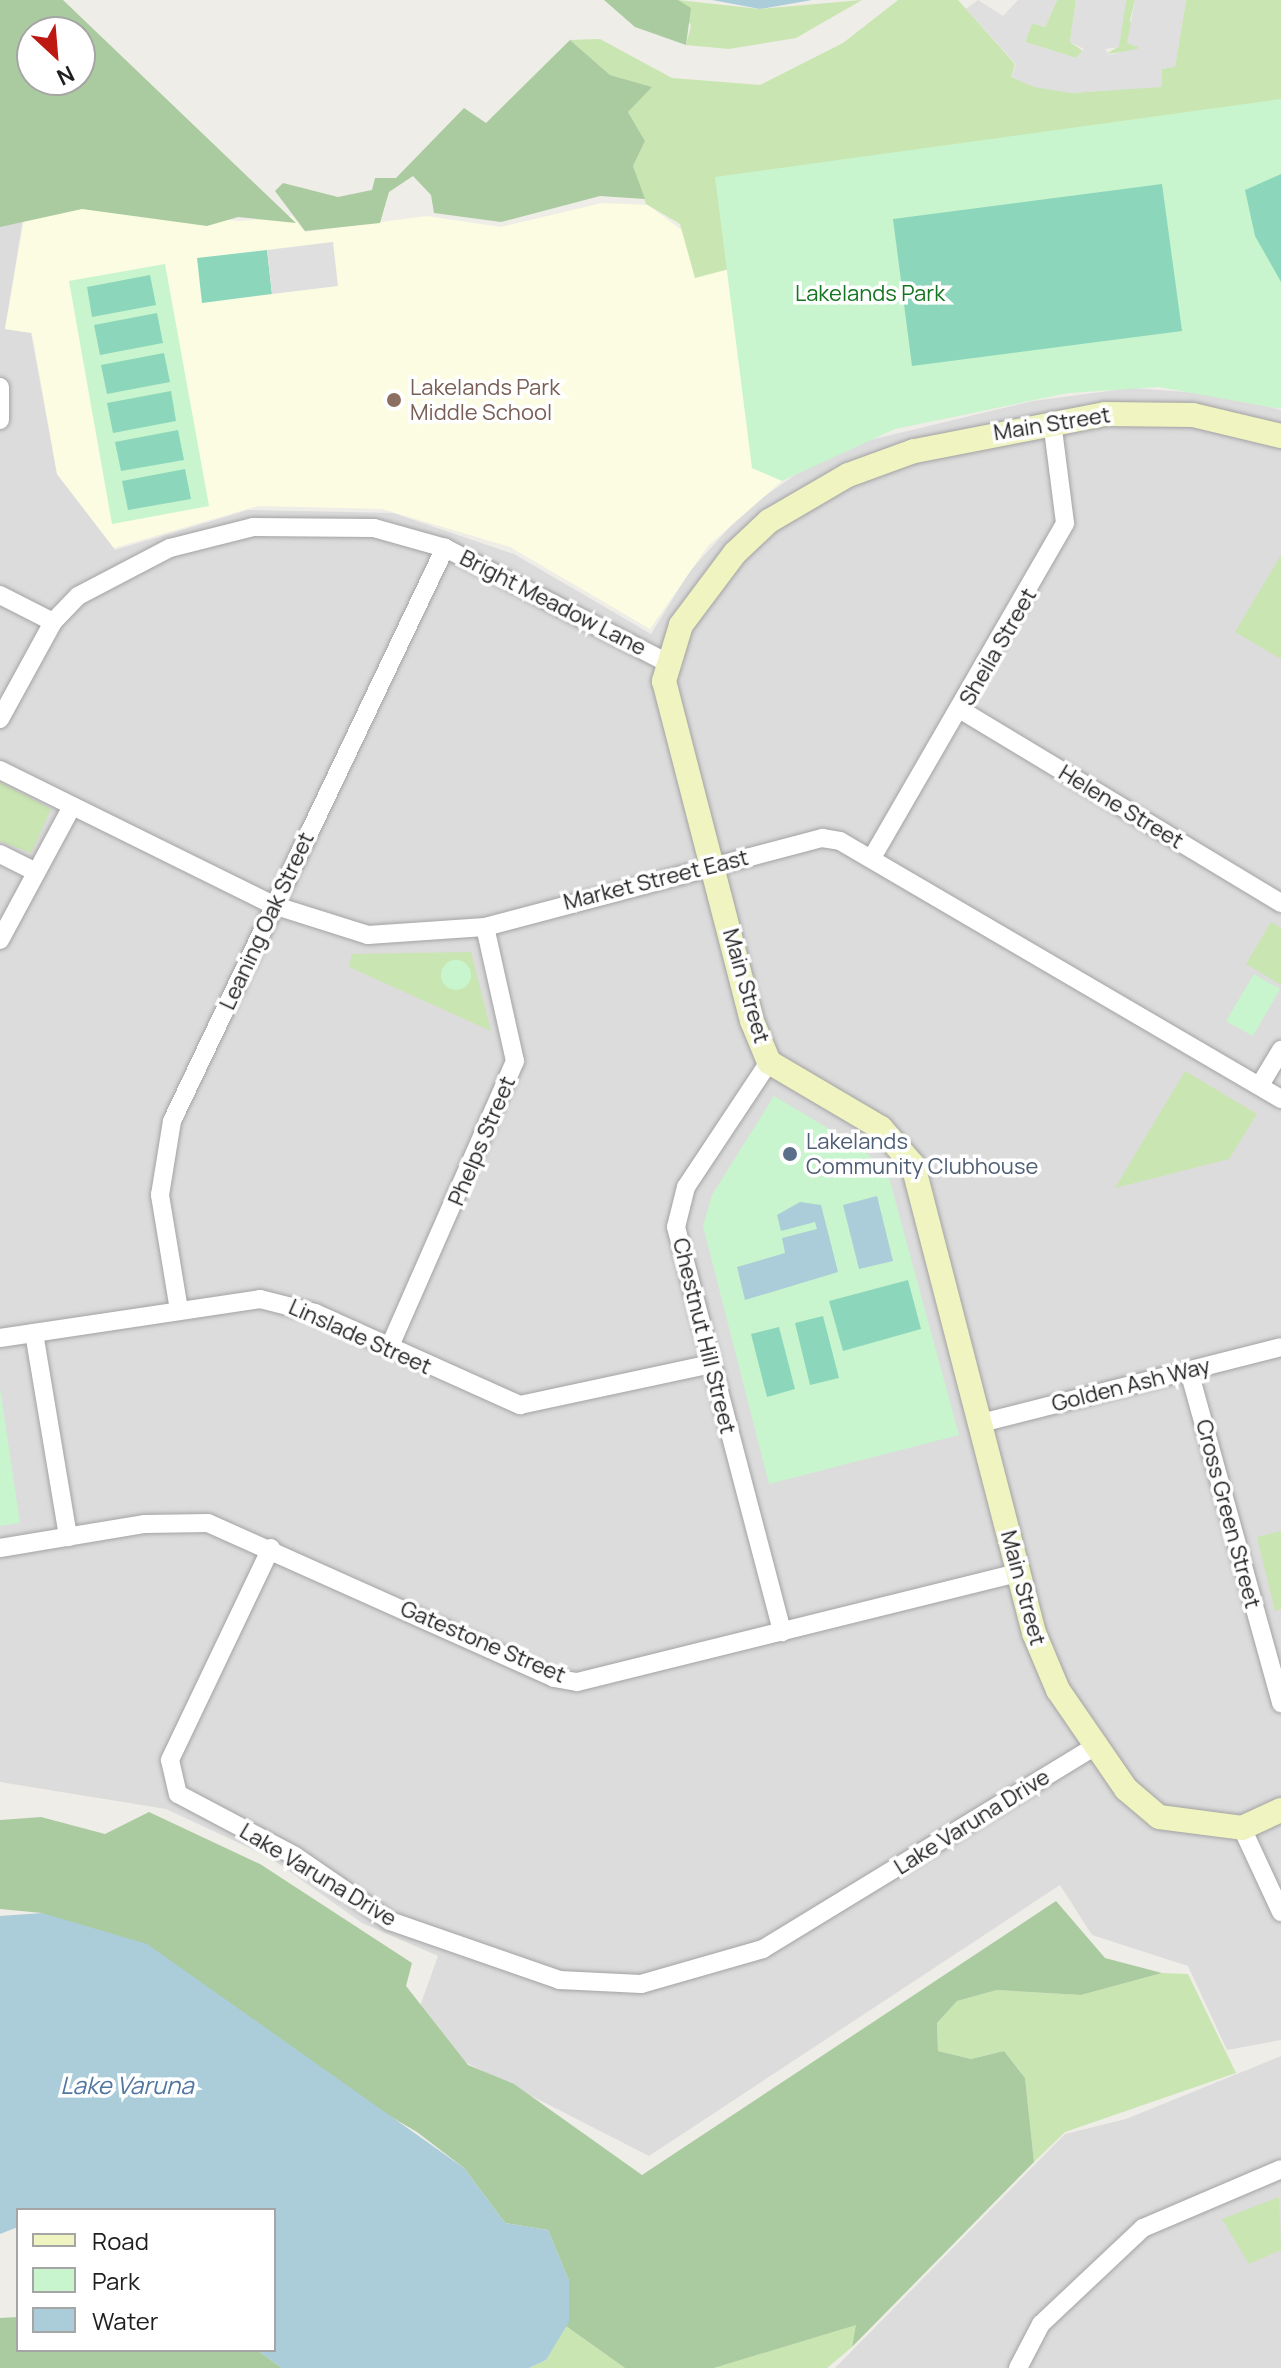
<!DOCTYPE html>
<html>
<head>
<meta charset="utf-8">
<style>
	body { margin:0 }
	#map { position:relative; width:1281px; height:2368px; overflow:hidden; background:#efede7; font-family:Manrope,sans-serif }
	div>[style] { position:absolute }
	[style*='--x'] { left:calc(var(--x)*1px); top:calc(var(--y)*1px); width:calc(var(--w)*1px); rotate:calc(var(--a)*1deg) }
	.residential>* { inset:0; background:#dddcdc }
	.education>* { inset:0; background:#fbfce2 }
	.grass>* { inset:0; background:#c9e5b1 }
	.forest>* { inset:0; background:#aacb9f }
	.park>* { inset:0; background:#c8f5cd }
	.round { border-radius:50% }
	.pitch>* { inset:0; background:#8cd7bc }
	.parking>* { inset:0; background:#dfdfdf }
	.water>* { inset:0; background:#abcdd9 }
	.roads { filter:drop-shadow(0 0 2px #a3a3a3) drop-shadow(0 0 2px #a3a3a3) }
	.street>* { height:18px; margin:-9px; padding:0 9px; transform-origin:9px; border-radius:9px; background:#fff }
	.secondary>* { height:24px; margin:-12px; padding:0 12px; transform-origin:12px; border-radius:12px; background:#f0f4c0 }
	.dots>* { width:22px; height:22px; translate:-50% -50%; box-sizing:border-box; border:4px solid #fff; border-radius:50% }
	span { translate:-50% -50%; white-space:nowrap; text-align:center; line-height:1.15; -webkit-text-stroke:7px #fff; paint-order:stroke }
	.park-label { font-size:22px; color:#167521 }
	.education-label { font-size:22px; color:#785e54 }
	.left { translate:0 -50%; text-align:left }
	.street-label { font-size:22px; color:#1f1f1f }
	.service-label { font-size:22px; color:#4e5e75 }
	.water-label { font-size:24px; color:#5176a0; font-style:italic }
	.legend { position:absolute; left:16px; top:2208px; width:260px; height:144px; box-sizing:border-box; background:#fff; border:2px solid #a5a5a5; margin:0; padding:10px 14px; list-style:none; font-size:24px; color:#1f1f1f }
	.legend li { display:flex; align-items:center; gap:16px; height:40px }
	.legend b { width:40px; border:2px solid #a5a5a5 }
	.north { position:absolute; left:16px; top:16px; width:80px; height:80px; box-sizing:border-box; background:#fff; border:2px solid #a5a5a5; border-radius:50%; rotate:154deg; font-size:22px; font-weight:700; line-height:32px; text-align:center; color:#1f1f1f }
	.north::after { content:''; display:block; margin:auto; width:28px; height:36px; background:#bd1812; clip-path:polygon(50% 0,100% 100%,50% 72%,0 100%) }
</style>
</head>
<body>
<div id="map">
	<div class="residential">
		<div style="clip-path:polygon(0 190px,27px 194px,5px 329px,31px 333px,57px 474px,115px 550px,248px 510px,393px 513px,514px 554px,651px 634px,690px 571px,746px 509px,798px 473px,866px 441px,1033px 401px,1131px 388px,1215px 394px,1281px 410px,1281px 2040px,1227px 2050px,1188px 1966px,1092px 1935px,1060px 1885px,649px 2156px,410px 2034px,438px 1956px,362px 1923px,269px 1857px,166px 1809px,0 1782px)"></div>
		<div style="clip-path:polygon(1281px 2056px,1281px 2368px,835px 2368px,1065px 2134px,1126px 2119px)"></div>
	</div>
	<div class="education">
		<div style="clip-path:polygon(28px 196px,239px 221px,292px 216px,305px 232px,427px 216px,501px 227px,602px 203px,648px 205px,683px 231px,719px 208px,782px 481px,708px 546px,650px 629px,510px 547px,382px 509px,258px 506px,114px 548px,57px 474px,32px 333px,5px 329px)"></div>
	</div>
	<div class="grass">
		<div style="clip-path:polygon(678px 0,760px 9px,862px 0,796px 38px,729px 49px,686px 45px,691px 26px)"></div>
		<div style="clip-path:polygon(898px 0,958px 0,1015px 64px,1011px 77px,1071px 93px,1161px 86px,1162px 69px,1175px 66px,1186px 0,1281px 0,1281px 122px,695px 278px,680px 224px,646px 204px,633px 166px,645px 141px,628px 112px,651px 87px,610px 75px,570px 40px,600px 39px,672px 78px,760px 85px,843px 43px)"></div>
		<div style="clip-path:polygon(1057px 0,1076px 0,1070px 42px,1083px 51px,1076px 58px,1025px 42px,1032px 23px,1045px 27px)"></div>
		<div style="clip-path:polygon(1126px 0,1135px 0,1130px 20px,1140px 50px,1106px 54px,1118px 47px)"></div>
		<div style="clip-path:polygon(1281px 555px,1281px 659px,1235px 632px)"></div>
		<div style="clip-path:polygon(0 782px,51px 809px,31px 853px,0 841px)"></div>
		<div style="clip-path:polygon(1271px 922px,1281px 928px,1281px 985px,1246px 964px)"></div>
		<div style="clip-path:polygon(471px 952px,491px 1031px,349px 967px,352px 954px)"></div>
		<div style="clip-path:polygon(1185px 1071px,1257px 1114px,1229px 1159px,1115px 1188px)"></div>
		<div style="clip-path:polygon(1281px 1531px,1281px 1609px,1275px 1611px,1257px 1537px)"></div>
		<div style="clip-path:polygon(1162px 1973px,1188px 1974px,1236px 2073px,1065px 2132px,1034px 2162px,1025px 2078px,1004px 2051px,971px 2059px,938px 2051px,937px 2023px,957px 2001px,997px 1990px,1081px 1995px)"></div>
		<div style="clip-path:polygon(1279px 2197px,1281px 2250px,1249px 2264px,1222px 2219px)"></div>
		<div style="clip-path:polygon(857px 2324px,852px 2347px,827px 2368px,714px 2368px)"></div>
		<div style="clip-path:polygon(566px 2326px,625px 2368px,529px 2368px,546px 2360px)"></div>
	</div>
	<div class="forest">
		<div style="clip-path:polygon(evenodd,0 0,63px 0,296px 223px,238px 217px,207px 226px,82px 209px,0 227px,0 0,80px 32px,80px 80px,32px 80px,32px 32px,80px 32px)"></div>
		<div style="clip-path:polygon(604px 0,678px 0,691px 8px,686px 45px,635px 27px)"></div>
		<div style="clip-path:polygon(570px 40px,610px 75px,652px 87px,628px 112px,645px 141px,633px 166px,645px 199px,600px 196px,501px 222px,434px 213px,431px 195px,413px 176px,389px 192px,380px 223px,305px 231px,275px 191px,283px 183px,338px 197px,372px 190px,375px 178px,396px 178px,464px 108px,486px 123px)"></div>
		<div style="clip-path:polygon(149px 1812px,260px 1864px,412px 1963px,406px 1986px,468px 2065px,514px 2084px,642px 2175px,1056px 1901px,1105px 1958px,1162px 1973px,1081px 1995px,997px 1990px,957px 2001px,937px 2023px,938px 2051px,971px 2059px,1004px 2051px,1025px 2078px,1034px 2162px,852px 2347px,856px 2325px,714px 2368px,625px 2368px,566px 2326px,569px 2281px,548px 2230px,505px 2223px,464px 2168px,417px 2132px,42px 1913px,0 1909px,0 1820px,41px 1817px,105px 1834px)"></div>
		<div style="clip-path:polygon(18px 2317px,18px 2350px,257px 2350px,282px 2368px,0 2368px,0 2318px)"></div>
	</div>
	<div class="park">
		<div style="clip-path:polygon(1281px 99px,1281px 409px,1159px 387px,1068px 393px,895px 429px,782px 481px,752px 468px,715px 177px)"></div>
		<div style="clip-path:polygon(165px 264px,209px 506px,112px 524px,69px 281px)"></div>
		<div class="round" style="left:441px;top:960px;width:30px;height:30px"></div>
		<div style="clip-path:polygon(1254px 974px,1280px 989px,1253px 1036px,1226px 1021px)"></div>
		<div style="clip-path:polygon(774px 1096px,861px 1148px,888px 1174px,959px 1435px,769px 1484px,703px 1226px,712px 1195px)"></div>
		<div style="clip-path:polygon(0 1388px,20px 1523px,0 1526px)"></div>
	</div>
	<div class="pitch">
		<div style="clip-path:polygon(1281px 174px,1281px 282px,1255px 236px,1245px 190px)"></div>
		<div style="clip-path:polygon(1162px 184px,1182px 331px,912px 366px,893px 219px)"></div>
		<div style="clip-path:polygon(267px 250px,272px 294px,202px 303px,197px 258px)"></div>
		<div style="clip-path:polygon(150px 275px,156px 305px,92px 317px,87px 287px)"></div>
		<div style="clip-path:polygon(157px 313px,163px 343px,100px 355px,94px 325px)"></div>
		<div style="clip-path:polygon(164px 353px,170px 382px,107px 394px,101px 365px)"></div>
		<div style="clip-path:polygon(171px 391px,176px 421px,113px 433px,107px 403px)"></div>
		<div style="clip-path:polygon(178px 430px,184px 460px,121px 471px,115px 442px)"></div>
		<div style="clip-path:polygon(185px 469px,191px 499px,128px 510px,122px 481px)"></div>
		<div style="clip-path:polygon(908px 1280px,921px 1329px,843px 1351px,829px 1301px)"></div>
		<div style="clip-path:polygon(823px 1316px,839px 1378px,810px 1385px,795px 1323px)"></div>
		<div style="clip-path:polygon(779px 1327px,795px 1389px,767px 1397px,751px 1334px)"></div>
	</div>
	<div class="parking">
		<div style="clip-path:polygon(978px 0,1003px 16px,1018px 0,1057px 0,1045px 27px,1032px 23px,1025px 42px,1076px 58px,1084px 49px,1070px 42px,1076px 0,1126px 0,1119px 47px,1105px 49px,1109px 55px,1140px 48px,1127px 43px,1135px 0,1186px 0,1175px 67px,1162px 69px,1162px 87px,1071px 93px,1034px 87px,1011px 77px,1016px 64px,966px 9px)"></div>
		<div style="clip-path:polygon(333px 242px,338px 286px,272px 294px,267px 250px)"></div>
	</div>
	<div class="water">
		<div style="clip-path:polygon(712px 0,812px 0,760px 9px)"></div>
		<div style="clip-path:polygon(877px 1196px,893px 1261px,859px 1269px,843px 1205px)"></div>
		<div style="clip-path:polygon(800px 1202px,821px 1205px,838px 1272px,745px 1300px,737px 1267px,785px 1253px,782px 1238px,817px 1229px,815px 1222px,781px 1231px,777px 1215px)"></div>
		<div style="clip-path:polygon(42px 1913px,147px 1944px,464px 2168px,505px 2223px,548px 2230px,569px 2281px,569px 2322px,546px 2360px,529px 2368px,282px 2368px,257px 2350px,274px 2350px,274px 2210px,18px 2210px,18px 2227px,0 2234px,0 1916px)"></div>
	</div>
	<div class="roads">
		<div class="street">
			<div style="--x:0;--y:387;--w:33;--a:90"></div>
			<div style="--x:0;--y:595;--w:59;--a:27"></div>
			<div style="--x:961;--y:710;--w:374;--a:31.1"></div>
			<div style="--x:0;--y:719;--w:111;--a:-61.3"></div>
			<div style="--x:53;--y:622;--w:36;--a:-46"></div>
			<div style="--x:78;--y:596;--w:104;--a:-27.6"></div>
			<div style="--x:170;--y:548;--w:86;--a:-14.2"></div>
			<div style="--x:253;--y:527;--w:121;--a:0.5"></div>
			<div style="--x:374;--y:528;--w:74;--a:15.7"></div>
			<div style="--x:445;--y:548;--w:246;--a:27.3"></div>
			<div style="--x:0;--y:770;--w:305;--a:26.3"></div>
			<div style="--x:273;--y:905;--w:100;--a:17.5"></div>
			<div style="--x:368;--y:935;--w:117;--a:-3.9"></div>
			<div style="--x:485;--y:927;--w:349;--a:-14.8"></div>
			<div style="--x:822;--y:838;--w:18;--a:9"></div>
			<div style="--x:840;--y:841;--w:511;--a:30.33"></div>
			<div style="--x:0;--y:854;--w:40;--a:26.6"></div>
			<div style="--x:873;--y:856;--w:384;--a:-60"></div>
			<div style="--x:1065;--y:523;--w:103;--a:-97.3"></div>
			<div style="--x:0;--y:940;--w:150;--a:-61.7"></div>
			<div style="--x:769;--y:1062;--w:150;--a:123.6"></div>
			<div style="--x:686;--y:1187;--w:41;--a:104"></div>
			<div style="--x:676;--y:1227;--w:419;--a:75.3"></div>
			<div style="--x:1260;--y:1085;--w:41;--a:-59"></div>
			<div style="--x:179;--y:1310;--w:117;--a:-99.4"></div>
			<div style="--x:160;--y:1195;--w:75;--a:-80.8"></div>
			<div style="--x:172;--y:1121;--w:635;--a:-64.53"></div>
			<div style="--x:34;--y:1333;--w:207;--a:80.5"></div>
			<div style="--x:0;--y:1338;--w:263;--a:-8.5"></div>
			<div style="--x:260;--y:1299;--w:57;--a:14.3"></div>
			<div style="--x:315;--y:1313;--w:225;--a:24.2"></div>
			<div style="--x:520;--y:1405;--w:195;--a:-12.1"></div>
			<div style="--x:390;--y:1346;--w:311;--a:-66.3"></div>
			<div style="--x:515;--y:1061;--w:137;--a:-102.6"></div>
			<div style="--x:1189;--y:1371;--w:345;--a:74.5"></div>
			<div style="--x:981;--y:1423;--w:309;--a:-14.2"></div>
			<div style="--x:0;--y:1548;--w:147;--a:-9.4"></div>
			<div style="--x:145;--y:1524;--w:63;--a:-0.9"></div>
			<div style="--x:208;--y:1523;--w:379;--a:24.1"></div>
			<div style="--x:554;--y:1678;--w:23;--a:10"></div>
			<div style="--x:577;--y:1682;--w:454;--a:-13.9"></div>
			<div style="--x:271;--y:1548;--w:235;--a:115.5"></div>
			<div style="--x:170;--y:1760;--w:35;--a:77"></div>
			<div style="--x:178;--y:1794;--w:132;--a:27.9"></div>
			<div style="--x:295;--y:1856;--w:115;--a:34.4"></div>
			<div style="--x:390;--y:1921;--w:179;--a:19.2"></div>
			<div style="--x:559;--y:1980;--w:82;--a:2.8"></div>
			<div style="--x:641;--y:1984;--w:127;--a:-16"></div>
			<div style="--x:763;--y:1949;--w:389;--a:-31.4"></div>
			<div style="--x:1242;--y:1828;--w:93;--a:65.1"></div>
			<div style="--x:1018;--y:2368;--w:50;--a:-62.4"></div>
			<div style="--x:1041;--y:2324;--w:140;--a:-43.3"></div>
			<div style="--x:1143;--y:2228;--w:150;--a:-23.1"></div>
		</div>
		<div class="secondary">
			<div style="--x:1281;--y:436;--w:90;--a:-166.6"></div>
			<div style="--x:1193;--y:415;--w:88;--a:-179.3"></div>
			<div style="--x:1105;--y:414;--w:195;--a:169"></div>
			<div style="--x:914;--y:451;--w:70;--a:160"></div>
			<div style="--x:848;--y:475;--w:91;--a:149.8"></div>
			<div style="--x:769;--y:521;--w:47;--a:136.7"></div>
			<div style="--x:735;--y:553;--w:90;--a:126.9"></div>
			<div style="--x:681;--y:625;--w:59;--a:106.9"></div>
			<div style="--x:664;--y:681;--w:351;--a:75.5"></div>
			<div style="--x:752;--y:1021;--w:44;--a:67.5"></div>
			<div style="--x:769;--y:1062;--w:130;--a:30.5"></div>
			<div style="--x:881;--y:1128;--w:49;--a:49.1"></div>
			<div style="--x:913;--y:1165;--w:483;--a:75.5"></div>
			<div style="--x:1034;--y:1633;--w:62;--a:67.2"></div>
			<div style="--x:1058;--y:1690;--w:120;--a:55.5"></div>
			<div style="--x:1126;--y:1789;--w:43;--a:40.3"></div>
			<div style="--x:1159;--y:1817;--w:84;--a:7.5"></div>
			<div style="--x:1242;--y:1828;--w:43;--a:-24.8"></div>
		</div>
	</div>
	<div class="dots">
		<div style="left:394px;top:400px;background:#8d6e63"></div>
		<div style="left:790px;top:1154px;background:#5c6f8a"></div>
	</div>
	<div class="park-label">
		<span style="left:870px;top:294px">Lakelands Park</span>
	</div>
	<div class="education-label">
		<span class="left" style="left:410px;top:400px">Lakelands Park<br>Middle School</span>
	</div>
	<div class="street-label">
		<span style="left:1052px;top:424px;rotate:-9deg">Main Street</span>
		<span style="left:553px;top:603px;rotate:27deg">Bright Meadow Lane</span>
		<span style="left:998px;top:647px;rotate:-60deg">Sheila Street</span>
		<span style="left:1121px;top:807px;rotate:31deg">Helene Street</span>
		<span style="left:656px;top:880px;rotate:-14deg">Market Street East</span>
		<span style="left:267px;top:921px;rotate:-65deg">Leaning Oak Street</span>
		<span style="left:746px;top:986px;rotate:74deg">Main Street</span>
		<span style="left:482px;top:1141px;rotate:-67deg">Phelps Street</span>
		<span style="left:704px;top:1336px;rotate:76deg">Chestnut Hill Street</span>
		<span style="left:360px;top:1337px;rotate:24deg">Linslade Street</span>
		<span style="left:1131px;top:1385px;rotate:-14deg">Golden Ash Way</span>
		<span style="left:1228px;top:1514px;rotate:75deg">Cross Green Street</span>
		<span style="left:1023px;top:1588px;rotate:75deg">Main Street</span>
		<span style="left:483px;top:1642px;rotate:23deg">Gatestone Street</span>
		<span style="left:972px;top:1822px;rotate:-32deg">Lake Varuna Drive</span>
		<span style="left:318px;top:1875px;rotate:31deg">Lake Varuna Drive</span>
	</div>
	<div class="service-label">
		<span class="left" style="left:806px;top:1154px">Lakelands<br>Community Clubhouse</span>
	</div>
	<div class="water-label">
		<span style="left:127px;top:2085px">Lake Varuna</span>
	</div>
	<ul class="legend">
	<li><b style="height:10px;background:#f0f4c0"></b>Road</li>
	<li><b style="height:22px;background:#c8f5cd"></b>Park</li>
	<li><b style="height:22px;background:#abcdd9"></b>Water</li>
	</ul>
	<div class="north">N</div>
</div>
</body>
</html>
